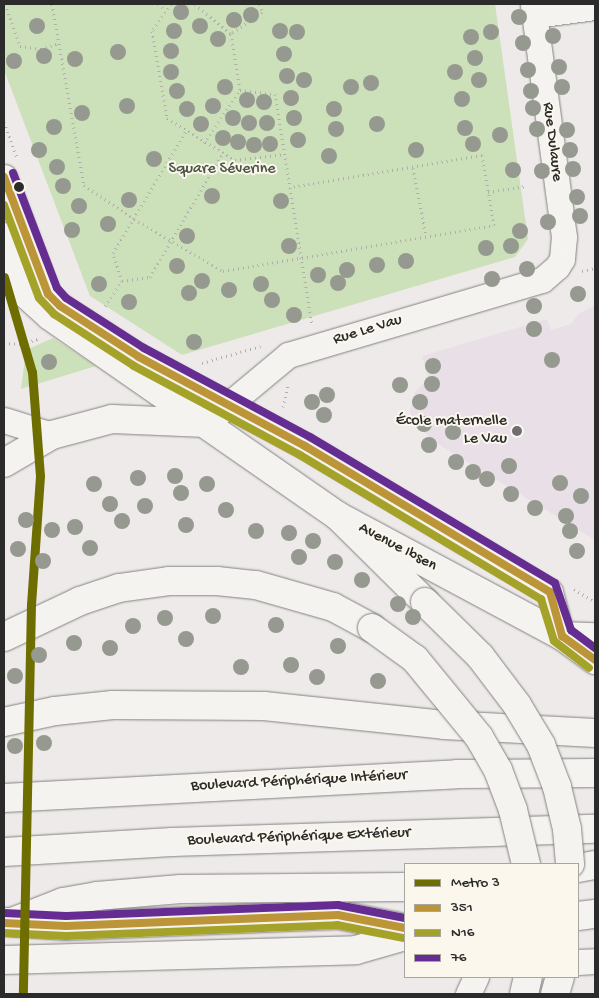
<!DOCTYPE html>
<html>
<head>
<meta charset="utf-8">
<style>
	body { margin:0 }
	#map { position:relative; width:599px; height:998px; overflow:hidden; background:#eeeaea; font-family:"Gochi Hand",sans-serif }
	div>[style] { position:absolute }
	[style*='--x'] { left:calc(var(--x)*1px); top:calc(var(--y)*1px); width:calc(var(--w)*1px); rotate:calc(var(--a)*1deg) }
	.built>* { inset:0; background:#e8dfe7 }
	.green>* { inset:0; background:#cce0ba }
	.path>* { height:3px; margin-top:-1.5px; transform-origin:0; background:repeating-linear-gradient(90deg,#b0aead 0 1px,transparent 0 5px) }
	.roads { filter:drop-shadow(0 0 1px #838181) drop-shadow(0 0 1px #838181) }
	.minor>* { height:25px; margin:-12.5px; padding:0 12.5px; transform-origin:12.5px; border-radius:12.5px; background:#f5f3f0 }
	.major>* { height:28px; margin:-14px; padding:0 14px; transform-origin:14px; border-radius:14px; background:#f5f3f0 }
	.highway>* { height:28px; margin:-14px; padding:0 14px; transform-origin:14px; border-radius:14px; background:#f5f3f0 }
	.bridges { filter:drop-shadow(0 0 1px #838181) drop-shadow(0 0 1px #838181) }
	.highway-bridge>* { height:28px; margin:-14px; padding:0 14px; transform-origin:14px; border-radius:14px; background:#f5f3f0 }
	.bus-1>* { height:8px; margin:-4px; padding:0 4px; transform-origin:4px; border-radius:4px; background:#bc9538 }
	.bus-2>* { height:8px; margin:-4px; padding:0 4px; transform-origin:4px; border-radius:4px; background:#a5a22a }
	.bus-3>* { height:8px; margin:-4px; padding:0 4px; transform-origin:4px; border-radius:4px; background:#652d91 }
	.metro-1>* { height:9px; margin:-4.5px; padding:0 4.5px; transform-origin:4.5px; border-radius:4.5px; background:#6e6e00 }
	.trees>* { width:16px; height:16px; margin:-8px; border-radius:50%; background:#95998f }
	.dots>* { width:14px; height:14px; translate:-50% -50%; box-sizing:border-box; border:2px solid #fbf7ec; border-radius:50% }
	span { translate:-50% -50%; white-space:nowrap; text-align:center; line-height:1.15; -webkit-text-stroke:4px #fbf7ec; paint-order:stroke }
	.street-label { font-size:16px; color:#2b2b2b }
	.park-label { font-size:16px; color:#4c5645 }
	.poi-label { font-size:16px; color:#2b2b2b }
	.right { translate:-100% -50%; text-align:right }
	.frame { position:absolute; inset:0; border:5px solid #2b2b2b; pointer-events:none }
	.legend { position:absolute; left:404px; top:863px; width:175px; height:115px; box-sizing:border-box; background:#fbf7ec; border:1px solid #a8a59f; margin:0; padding:6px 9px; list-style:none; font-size:15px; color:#2b2b2b }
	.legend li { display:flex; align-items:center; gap:10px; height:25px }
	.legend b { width:25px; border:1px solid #a8a59f }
</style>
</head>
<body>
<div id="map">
	<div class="built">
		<div style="clip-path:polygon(595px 305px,595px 540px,435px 442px,413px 422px,410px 411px,415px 392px,428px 378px,422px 356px,547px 319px,551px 330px,571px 324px,578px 314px)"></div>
	</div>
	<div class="green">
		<div style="clip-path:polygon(4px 4px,495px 4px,528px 239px,515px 257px,182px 355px,90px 296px,4px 70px)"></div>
		<div style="clip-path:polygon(53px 338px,96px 366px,21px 389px,26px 350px)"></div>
	</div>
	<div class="path">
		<div style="--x:5;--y:4;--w:45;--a:70.3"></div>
		<div style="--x:20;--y:46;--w:21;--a:8"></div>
		<div style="--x:41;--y:49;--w:19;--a:-18"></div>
		<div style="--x:52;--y:4;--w:184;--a:80"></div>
		<div style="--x:84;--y:185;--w:60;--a:34.2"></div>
		<div style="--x:134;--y:219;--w:103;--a:30.3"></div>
		<div style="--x:223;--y:271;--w:275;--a:-9.6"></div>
		<div style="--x:494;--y:225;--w:71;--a:-99.7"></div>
		<div style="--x:482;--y:155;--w:195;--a:170.5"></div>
		<div style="--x:158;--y:4;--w:10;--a:37"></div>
		<div style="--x:171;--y:4;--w:33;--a:125"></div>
		<div style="--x:152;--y:31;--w:88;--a:80.2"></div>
		<div style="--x:167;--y:118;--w:80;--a:31.7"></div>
		<div style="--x:235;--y:160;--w:50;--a:-6.8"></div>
		<div style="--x:195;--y:4;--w:47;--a:39.8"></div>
		<div style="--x:260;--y:4;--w:8;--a:76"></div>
		<div style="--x:262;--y:12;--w:38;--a:145"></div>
		<div style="--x:231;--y:34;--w:57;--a:80.9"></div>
		<div style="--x:240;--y:90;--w:35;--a:7"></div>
		<div style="--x:275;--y:94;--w:234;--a:80.9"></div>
		<div style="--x:4;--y:122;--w:37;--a:70"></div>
		<div style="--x:204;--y:143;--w:64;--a:-55.8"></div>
		<div style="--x:413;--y:168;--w:69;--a:79.2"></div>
		<div style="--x:488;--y:192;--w:39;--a:-9"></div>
		<div style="--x:582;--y:271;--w:13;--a:-13"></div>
		<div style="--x:122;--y:281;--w:29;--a:-108"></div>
		<div style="--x:113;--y:253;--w:142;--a:-59.1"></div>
		<div style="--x:105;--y:306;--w:30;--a:-56"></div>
		<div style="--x:122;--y:281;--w:28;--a:-8"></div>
		<div style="--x:150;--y:277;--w:144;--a:-59.5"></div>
		<div style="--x:4;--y:343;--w:18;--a:3"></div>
		<div style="--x:22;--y:344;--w:19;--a:-18"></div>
		<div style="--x:202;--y:363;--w:61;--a:-16.1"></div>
		<div style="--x:283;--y:407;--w:22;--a:-77"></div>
		<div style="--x:574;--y:589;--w:25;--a:32"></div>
	</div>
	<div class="roads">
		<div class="minor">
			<div style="--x:535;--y:15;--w:61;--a:-7.6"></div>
			<div style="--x:4;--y:177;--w:125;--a:69.4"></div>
			<div style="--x:48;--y:294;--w:17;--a:45"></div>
			<div style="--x:60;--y:306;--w:94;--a:32.8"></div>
			<div style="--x:139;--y:357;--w:188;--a:28.2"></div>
			<div style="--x:305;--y:446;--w:285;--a:30.8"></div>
			<div style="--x:550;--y:592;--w:46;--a:74.7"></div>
			<div style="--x:216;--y:415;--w:94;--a:-39.8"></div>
			<div style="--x:288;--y:355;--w:265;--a:-16.5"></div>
			<div style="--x:542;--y:280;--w:20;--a:-41"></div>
			<div style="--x:557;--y:267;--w:9;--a:-58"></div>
			<div style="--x:562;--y:259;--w:22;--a:-85"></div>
			<div style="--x:564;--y:237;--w:235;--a:-97.6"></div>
			<div style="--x:4;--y:420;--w:50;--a:17.4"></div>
			<div style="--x:578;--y:962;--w:17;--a:-3"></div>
			<div style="--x:468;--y:994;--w:19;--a:-65"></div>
		</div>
		<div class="major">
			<div style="--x:4;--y:237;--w:62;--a:68.4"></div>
			<div style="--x:27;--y:295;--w:31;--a:42"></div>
			<div style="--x:50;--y:316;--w:351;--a:34.8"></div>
			<div style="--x:338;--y:516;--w:254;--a:28.2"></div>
			<div style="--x:562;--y:636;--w:41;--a:36"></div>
			<div style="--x:4;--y:463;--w:56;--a:-30.3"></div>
			<div style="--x:52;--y:435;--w:62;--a:-14.9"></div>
			<div style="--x:112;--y:419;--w:94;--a:2.4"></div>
			<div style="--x:578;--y:916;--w:17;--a:-7"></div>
			<div style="--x:6;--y:922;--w:60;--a:3.8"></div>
			<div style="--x:66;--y:926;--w:272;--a:-2.3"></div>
			<div style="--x:338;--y:915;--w:68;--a:11"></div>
		</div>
		<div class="highway">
			<div style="--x:338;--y:516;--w:122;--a:44.7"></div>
			<div style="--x:562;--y:636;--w:33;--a:2"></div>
			<div style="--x:4;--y:637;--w:84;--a:-25.3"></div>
			<div style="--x:80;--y:601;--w:41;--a:-18.4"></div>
			<div style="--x:119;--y:588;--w:50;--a:-8"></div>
			<div style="--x:169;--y:581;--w:48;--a:0"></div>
			<div style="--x:217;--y:581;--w:39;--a:6"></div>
			<div style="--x:256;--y:585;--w:80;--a:15.9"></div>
			<div style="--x:333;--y:607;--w:44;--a:28.3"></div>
			<div style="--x:4;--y:722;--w:52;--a:-12.2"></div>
			<div style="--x:55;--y:711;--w:58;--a:-5.9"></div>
			<div style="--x:113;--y:705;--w:151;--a:0.4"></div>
			<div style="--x:264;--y:706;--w:181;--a:6"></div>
			<div style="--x:444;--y:725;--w:151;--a:3"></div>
			<div style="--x:4;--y:798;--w:454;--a:-3"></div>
			<div style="--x:457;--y:774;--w:138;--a:-0.4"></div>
			<div style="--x:4;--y:852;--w:168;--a:-3.4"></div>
			<div style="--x:172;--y:842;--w:423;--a:-1.8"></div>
			<div style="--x:578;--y:868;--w:17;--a:-10"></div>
			<div style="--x:12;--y:922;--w:55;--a:-21.4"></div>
			<div style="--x:63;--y:902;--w:35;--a:-10"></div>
			<div style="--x:97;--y:896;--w:84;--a:-4.8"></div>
			<div style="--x:181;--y:889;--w:224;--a:-0.5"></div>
			<div style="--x:4;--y:960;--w:352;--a:-1.6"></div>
			<div style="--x:356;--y:950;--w:51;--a:-15.9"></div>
			<div style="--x:524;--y:994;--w:17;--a:-77"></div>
			<div style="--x:555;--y:994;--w:18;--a:-74"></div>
		</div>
	</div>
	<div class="bridges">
		<div class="highway-bridge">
			<div style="--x:425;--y:602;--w:77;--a:44.5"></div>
			<div style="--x:480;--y:656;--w:61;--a:52.9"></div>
			<div style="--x:517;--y:705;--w:47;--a:59"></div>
			<div style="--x:541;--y:745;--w:45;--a:69.1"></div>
			<div style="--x:557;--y:787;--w:43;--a:76.6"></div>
			<div style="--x:567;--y:829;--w:35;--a:85"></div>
			<div style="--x:372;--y:628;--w:53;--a:35.8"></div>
			<div style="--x:415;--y:659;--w:101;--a:50.6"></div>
			<div style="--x:479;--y:737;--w:38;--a:60"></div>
			<div style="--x:498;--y:770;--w:43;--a:69.4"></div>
			<div style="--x:513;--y:810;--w:56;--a:76.5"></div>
		</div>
	</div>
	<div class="bus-1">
		<div style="--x:4;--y:177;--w:125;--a:69.4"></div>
		<div style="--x:48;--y:294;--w:17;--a:45"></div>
		<div style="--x:60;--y:306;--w:94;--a:32.8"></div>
		<div style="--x:139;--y:357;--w:188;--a:28.2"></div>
		<div style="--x:305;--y:446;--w:285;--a:30.8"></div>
		<div style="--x:550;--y:592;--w:46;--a:74.7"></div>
		<div style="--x:562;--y:636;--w:41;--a:36"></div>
		<div style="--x:4;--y:923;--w:62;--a:2.8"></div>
		<div style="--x:66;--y:926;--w:272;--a:-2.3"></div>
		<div style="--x:338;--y:915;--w:68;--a:11"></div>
	</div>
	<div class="bus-2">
		<div style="--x:4;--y:205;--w:99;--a:69.4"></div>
		<div style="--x:39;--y:298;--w:22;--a:47"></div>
		<div style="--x:54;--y:314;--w:95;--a:33"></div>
		<div style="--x:134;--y:366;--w:188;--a:28.2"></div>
		<div style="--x:300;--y:455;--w:281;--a:30.9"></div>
		<div style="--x:541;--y:599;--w:44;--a:72.8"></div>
		<div style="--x:554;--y:641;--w:44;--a:37.6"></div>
		<div style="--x:4;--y:933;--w:62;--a:2.8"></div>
		<div style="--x:66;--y:936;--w:271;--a:-2.3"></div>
		<div style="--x:337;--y:925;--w:67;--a:11.1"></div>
	</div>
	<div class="bus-3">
		<div style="--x:13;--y:173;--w:123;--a:69.1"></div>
		<div style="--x:57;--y:288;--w:13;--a:48"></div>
		<div style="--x:66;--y:298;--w:93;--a:32.7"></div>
		<div style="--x:144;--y:348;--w:188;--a:28.2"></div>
		<div style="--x:310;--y:437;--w:285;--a:30.8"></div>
		<div style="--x:555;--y:583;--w:50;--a:71.2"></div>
		<div style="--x:571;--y:630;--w:30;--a:37"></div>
		<div style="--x:4;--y:913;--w:62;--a:2.8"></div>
		<div style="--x:66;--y:916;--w:272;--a:-2.3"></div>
		<div style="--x:338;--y:905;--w:68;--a:11"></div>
	</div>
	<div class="metro-1">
		<div style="--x:4;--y:277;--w:99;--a:73.6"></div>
		<div style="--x:32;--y:372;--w:104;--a:85.6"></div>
		<div style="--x:40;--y:476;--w:128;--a:94"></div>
		<div style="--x:31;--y:604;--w:390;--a:91.2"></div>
	</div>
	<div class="trees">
		<div style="left:181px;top:12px"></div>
		<div style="left:251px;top:15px"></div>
		<div style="left:519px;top:17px"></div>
		<div style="left:234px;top:20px"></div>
		<div style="left:37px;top:26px"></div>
		<div style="left:200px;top:26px"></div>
		<div style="left:174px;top:31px"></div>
		<div style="left:280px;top:31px"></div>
		<div style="left:297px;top:32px"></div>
		<div style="left:491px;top:32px"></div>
		<div style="left:553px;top:36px"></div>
		<div style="left:471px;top:37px"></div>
		<div style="left:218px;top:39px"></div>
		<div style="left:523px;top:43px"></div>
		<div style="left:171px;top:51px"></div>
		<div style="left:118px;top:52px"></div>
		<div style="left:284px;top:54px"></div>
		<div style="left:44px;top:56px"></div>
		<div style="left:475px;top:58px"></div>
		<div style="left:75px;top:59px"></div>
		<div style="left:14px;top:61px"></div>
		<div style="left:559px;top:67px"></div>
		<div style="left:528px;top:70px"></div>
		<div style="left:171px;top:72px"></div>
		<div style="left:455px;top:72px"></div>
		<div style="left:287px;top:76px"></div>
		<div style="left:304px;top:80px"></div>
		<div style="left:479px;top:80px"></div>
		<div style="left:371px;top:83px"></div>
		<div style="left:225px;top:87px"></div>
		<div style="left:351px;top:87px"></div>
		<div style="left:562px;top:87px"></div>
		<div style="left:177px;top:91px"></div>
		<div style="left:531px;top:91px"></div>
		<div style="left:291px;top:98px"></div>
		<div style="left:462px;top:99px"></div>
		<div style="left:247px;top:100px"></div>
		<div style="left:264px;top:102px"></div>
		<div style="left:127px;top:106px"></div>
		<div style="left:213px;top:106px"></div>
		<div style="left:533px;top:108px"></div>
		<div style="left:187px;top:109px"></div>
		<div style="left:334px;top:109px"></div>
		<div style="left:82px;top:113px"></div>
		<div style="left:233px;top:118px"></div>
		<div style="left:294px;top:118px"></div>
		<div style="left:249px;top:123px"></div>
		<div style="left:267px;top:123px"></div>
		<div style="left:201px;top:124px"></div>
		<div style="left:377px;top:124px"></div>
		<div style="left:54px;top:127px"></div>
		<div style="left:465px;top:128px"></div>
		<div style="left:336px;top:129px"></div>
		<div style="left:537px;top:129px"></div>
		<div style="left:567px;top:130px"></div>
		<div style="left:500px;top:135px"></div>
		<div style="left:223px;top:138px"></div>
		<div style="left:298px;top:140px"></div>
		<div style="left:238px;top:142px"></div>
		<div style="left:270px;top:144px"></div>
		<div style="left:473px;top:144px"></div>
		<div style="left:254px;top:145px"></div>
		<div style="left:39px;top:150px"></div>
		<div style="left:416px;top:150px"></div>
		<div style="left:570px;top:150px"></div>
		<div style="left:329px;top:156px"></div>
		<div style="left:154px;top:159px"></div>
		<div style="left:57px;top:167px"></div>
		<div style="left:573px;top:169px"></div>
		<div style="left:513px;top:170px"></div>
		<div style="left:542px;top:171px"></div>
		<div style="left:63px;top:186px"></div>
		<div style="left:212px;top:196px"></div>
		<div style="left:577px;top:197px"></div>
		<div style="left:129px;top:200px"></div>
		<div style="left:281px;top:201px"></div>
		<div style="left:79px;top:206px"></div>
		<div style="left:580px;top:216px"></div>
		<div style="left:548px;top:222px"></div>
		<div style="left:108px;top:224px"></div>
		<div style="left:72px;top:230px"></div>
		<div style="left:520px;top:231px"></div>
		<div style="left:187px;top:236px"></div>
		<div style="left:289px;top:246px"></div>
		<div style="left:511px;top:246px"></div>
		<div style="left:486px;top:248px"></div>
		<div style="left:406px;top:261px"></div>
		<div style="left:377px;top:265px"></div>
		<div style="left:177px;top:266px"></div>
		<div style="left:527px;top:269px"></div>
		<div style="left:347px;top:270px"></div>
		<div style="left:318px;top:275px"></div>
		<div style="left:492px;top:279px"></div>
		<div style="left:202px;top:281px"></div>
		<div style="left:338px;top:283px"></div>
		<div style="left:99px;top:284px"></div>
		<div style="left:261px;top:284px"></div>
		<div style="left:229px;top:290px"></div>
		<div style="left:189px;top:293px"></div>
		<div style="left:578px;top:294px"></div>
		<div style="left:272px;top:300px"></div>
		<div style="left:129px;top:302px"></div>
		<div style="left:534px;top:306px"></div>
		<div style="left:294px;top:315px"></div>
		<div style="left:534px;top:329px"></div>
		<div style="left:194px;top:342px"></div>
		<div style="left:552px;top:360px"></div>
		<div style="left:49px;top:362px"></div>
		<div style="left:433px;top:366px"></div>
		<div style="left:432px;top:384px"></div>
		<div style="left:400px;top:385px"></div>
		<div style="left:327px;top:395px"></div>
		<div style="left:312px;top:402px"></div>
		<div style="left:420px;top:402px"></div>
		<div style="left:324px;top:415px"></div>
		<div style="left:424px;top:424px"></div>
		<div style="left:453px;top:432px"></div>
		<div style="left:429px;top:445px"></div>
		<div style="left:456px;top:462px"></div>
		<div style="left:509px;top:466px"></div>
		<div style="left:473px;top:472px"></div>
		<div style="left:175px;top:476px"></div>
		<div style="left:138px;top:478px"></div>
		<div style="left:487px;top:479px"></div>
		<div style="left:560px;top:483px"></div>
		<div style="left:94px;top:484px"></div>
		<div style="left:207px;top:484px"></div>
		<div style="left:181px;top:493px"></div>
		<div style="left:511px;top:494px"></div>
		<div style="left:581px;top:496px"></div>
		<div style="left:110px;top:504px"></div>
		<div style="left:145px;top:506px"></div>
		<div style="left:535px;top:508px"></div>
		<div style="left:226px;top:510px"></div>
		<div style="left:566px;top:516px"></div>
		<div style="left:26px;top:520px"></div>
		<div style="left:122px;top:521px"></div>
		<div style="left:186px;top:525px"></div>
		<div style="left:75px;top:527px"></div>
		<div style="left:52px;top:530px"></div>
		<div style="left:256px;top:531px"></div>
		<div style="left:570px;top:531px"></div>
		<div style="left:289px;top:533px"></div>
		<div style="left:313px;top:541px"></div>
		<div style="left:90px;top:548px"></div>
		<div style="left:18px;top:549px"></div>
		<div style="left:577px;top:551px"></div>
		<div style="left:299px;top:557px"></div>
		<div style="left:43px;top:561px"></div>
		<div style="left:335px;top:562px"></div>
		<div style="left:362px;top:580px"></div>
		<div style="left:398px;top:604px"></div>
		<div style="left:213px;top:616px"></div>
		<div style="left:413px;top:617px"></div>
		<div style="left:165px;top:618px"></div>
		<div style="left:276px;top:625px"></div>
		<div style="left:133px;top:626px"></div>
		<div style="left:186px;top:639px"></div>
		<div style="left:74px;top:643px"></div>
		<div style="left:338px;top:646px"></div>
		<div style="left:110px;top:648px"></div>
		<div style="left:39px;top:655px"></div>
		<div style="left:291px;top:665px"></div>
		<div style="left:241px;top:667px"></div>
		<div style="left:15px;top:676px"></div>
		<div style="left:317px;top:677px"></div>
		<div style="left:378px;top:681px"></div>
		<div style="left:44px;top:743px"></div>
		<div style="left:15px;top:746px"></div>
	</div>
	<div class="dots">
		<div style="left:19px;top:187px;background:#2b2b2b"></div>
		<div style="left:517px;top:431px;background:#6f6e6e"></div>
	</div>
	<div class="street-label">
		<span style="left:551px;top:142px;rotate:83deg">Rue Dulaure</span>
		<span style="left:368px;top:331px;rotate:-17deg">Rue Le Vau</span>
		<span style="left:397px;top:548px;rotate:28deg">Avenue Ibsen</span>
		<span style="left:299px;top:782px;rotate:-3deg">Boulevard Périphérique Intérieur</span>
		<span style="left:299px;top:838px;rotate:-2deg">Boulevard Périphérique Extérieur</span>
	</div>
	<div class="park-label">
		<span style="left:222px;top:170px">Square Séverine</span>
	</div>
	<div class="poi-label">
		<span class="right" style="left:507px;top:431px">École maternelle<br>Le Vau</span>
	</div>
	<div class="frame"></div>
	<ul class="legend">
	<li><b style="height:6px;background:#6e6e00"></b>Metro 3</li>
	<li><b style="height:6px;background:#bc9538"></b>351</li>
	<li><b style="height:6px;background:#a5a22a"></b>N16</li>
	<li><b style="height:6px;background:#652d91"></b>76</li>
	</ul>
</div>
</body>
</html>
